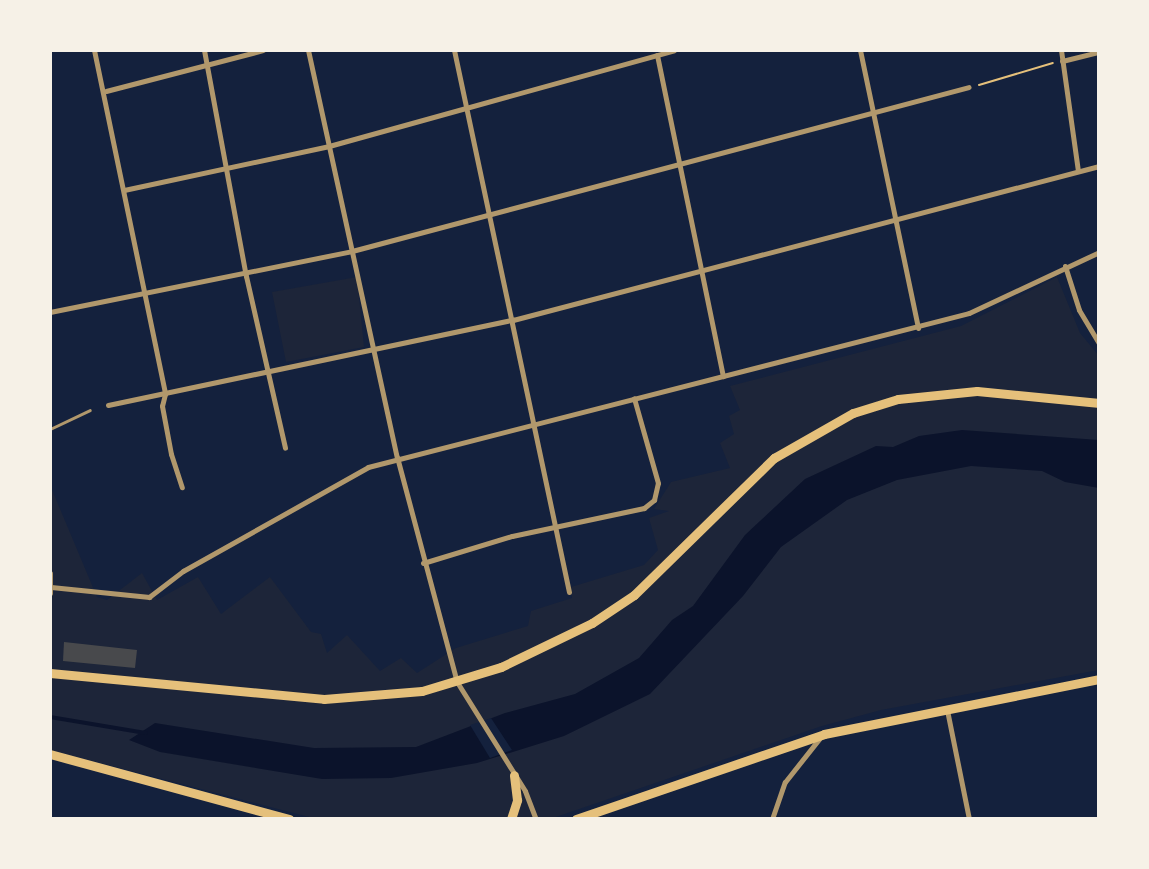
<!DOCTYPE html>
<html>
<head>
<meta charset="utf-8">
<style>
	body { margin:0 }
	#map { position:relative; width:1149px; height:869px; overflow:hidden; background:#14213d; font-family:Figtree,sans-serif }
	div>[style] { position:absolute }
	[style*='--x'] { left:calc(var(--x)*1px); top:calc(var(--y)*1px); width:calc(var(--w)*1px); rotate:calc(var(--a)*1deg) }
	.green>* { inset:0; background:#1d2539 }
	.water>* { inset:0; background:#0b132b }
	.pier>* { inset:0; background:#14213d }
	.stream>* { height:4px; margin:-2px; padding:0 2px; transform-origin:2px; border-radius:2px; background:#0b132b }
	.building>* { inset:0; background:#48494c }
	.path>* { height:2px; margin:-1px; padding:0 1px; transform-origin:1px; border-radius:1px; background:#e5c07b }
	.service>* { height:3px; margin:-1.5px; padding:0 1.5px; transform-origin:1.5px; border-radius:1.5px; background:#b1986c }
	.minor>* { height:5px; margin:-2.5px; padding:0 2.5px; transform-origin:2.5px; border-radius:2.5px; background:#b1986c }
	.trunk>* { height:9px; margin:-4.5px; padding:0 4.5px; transform-origin:4.5px; border-radius:4.5px; background:#e5c07b }
	span { translate:-50% -50%; white-space:nowrap; text-align:center; line-height:1.15; -webkit-text-stroke:8px #f6f1e7; paint-order:stroke }
	.frame { position:absolute; inset:0; border:52px solid #f6f1e7; pointer-events:none }
</style>
</head>
<body>
<div id="map">
	<div class="green">
		<div style="clip-path:polygon(357px 277px,364px 347px,286px 362px,272px 292px)"></div>
		<div style="clip-path:polygon(1057px 277px,1080px 333px,1099px 356px,1099px 670px,881px 710px,822px 726px,550px 819px,317px 819px,50px 750px,50px 485px,97px 597px,107px 600px,142px 573px,157px 600px,198px 577px,221px 614px,270px 577px,311px 632px,321px 634px,327px 653px,347px 635px,380px 671px,401px 658px,417px 673px,456px 648px,528px 626px,531px 611px,572px 598px,571px 587px,644px 565px,658px 550px,649px 518px,669px 511px,654px 509px,671px 482px,730px 468px,720px 443px,734px 434px,729px 416px,740px 410px,730px 386px,961px 326px)"></div>
	</div>
	<div class="water">
		<div style="clip-path:polygon(962px 430px,1099px 440px,1099px 488px,1065px 482px,1042px 471px,971px 466px,897px 480px,847px 500px,781px 547px,743px 596px,650px 694px,564px 736px,477px 763px,391px 778px,322px 779px,160px 752px,129px 740px,155px 723px,314px 748px,416px 747px,505px 713px,575px 694px,639px 658px,672px 620px,693px 606px,745px 535px,805px 479px,876px 446px,893px 447px,919px 436px)"></div>
	</div>
	<div class="pier">
		<div style="clip-path:polygon(491px 718px,512px 750px,490px 758px,470px 725px)"></div>
	</div>
	<div class="stream">
		<div style="--x:50;--y:717;--w:97;--a:9.5"></div>
	</div>
	<div class="building">
		<div style="clip-path:polygon(64px 642px,137px 650px,135px 668px,63px 661px)"></div>
	</div>
	<div class="path">
		<div style="--x:979;--y:85;--w:77;--a:-16.6"></div>
	</div>
	<div class="service">
		<div style="--x:50;--y:429;--w:44;--a:-25.4"></div>
	</div>
	<div class="minor">
		<div style="--x:94;--y:50;--w:351;--a:78.3"></div>
		<div style="--x:165;--y:394;--w:12;--a:104"></div>
		<div style="--x:162;--y:406;--w:49;--a:79.4"></div>
		<div style="--x:171;--y:454;--w:35;--a:72"></div>
		<div style="--x:204;--y:50;--w:230;--a:79.5"></div>
		<div style="--x:246;--y:276;--w:176;--a:77.2"></div>
		<div style="--x:308;--y:50;--w:417;--a:77.7"></div>
		<div style="--x:397;--y:457;--w:233;--a:75.1"></div>
		<div style="--x:457;--y:682;--w:128;--a:58"></div>
		<div style="--x:525;--y:791;--w:30;--a:69"></div>
		<div style="--x:454;--y:50;--w:554;--a:78.02"></div>
		<div style="--x:860;--y:50;--w:284;--a:78.2"></div>
		<div style="--x:1061;--y:50;--w:122;--a:82"></div>
		<div style="--x:657;--y:55;--w:328;--a:78.4"></div>
		<div style="--x:1062;--y:61;--w:38;--a:-14"></div>
		<div style="--x:106;--y:91;--w:162;--a:-14.6"></div>
		<div style="--x:124;--y:190;--w:210;--a:-12.1"></div>
		<div style="--x:329;--y:146;--w:358;--a:-15.5"></div>
		<div style="--x:1065;--y:266;--w:46;--a:72.3"></div>
		<div style="--x:1079;--y:310;--w:39;--a:59"></div>
		<div style="--x:50;--y:312;--w:308;--a:-11.4"></div>
		<div style="--x:352;--y:251;--w:638;--a:-14.89"></div>
		<div style="--x:108;--y:405;--w:414;--a:-11.9"></div>
		<div style="--x:513;--y:320;--w:606;--a:-14.72"></div>
		<div style="--x:423;--y:563;--w:93;--a:-16.9"></div>
		<div style="--x:512;--y:536;--w:135;--a:-12"></div>
		<div style="--x:644;--y:508;--w:13;--a:-39"></div>
		<div style="--x:654;--y:500;--w:17;--a:-77"></div>
		<div style="--x:658;--y:483;--w:88;--a:-105.8"></div>
		<div style="--x:50;--y:573;--w:20;--a:90"></div>
		<div style="--x:51;--y:587;--w:99;--a:5.8"></div>
		<div style="--x:149;--y:597;--w:43;--a:-37.4"></div>
		<div style="--x:183;--y:571;--w:212;--a:-29.3"></div>
		<div style="--x:368;--y:467;--w:620;--a:-14.37"></div>
		<div style="--x:969;--y:313;--w:144;--a:-25.1"></div>
		<div style="--x:947;--y:710;--w:111;--a:78.6"></div>
		<div style="--x:772;--y:819;--w:39;--a:-71"></div>
		<div style="--x:785;--y:782;--w:55;--a:-51.7"></div>
	</div>
	<div class="trunk">
		<div style="--x:50;--y:673;--w:275;--a:5.4"></div>
		<div style="--x:324;--y:699;--w:98;--a:-4.7"></div>
		<div style="--x:422;--y:691;--w:83;--a:-16.9"></div>
		<div style="--x:501;--y:667;--w:101;--a:-25.8"></div>
		<div style="--x:592;--y:623;--w:50;--a:-33.7"></div>
		<div style="--x:634;--y:595;--w:196;--a:-44.4"></div>
		<div style="--x:774;--y:458;--w:91;--a:-29.7"></div>
		<div style="--x:853;--y:413;--w:47;--a:-17.3"></div>
		<div style="--x:898;--y:399;--w:79;--a:-5.8"></div>
		<div style="--x:977;--y:391;--w:123;--a:5.6"></div>
		<div style="--x:50;--y:754;--w:248;--a:15.2"></div>
		<div style="--x:511;--y:819;--w:20;--a:-72"></div>
		<div style="--x:517;--y:800;--w:25;--a:-97"></div>
		<div style="--x:576;--y:819;--w:262;--a:-18.9"></div>
		<div style="--x:824;--y:734;--w:280;--a:-11.3"></div>
	</div>
	<div class="frame"></div>
</div>
</body>
</html>
